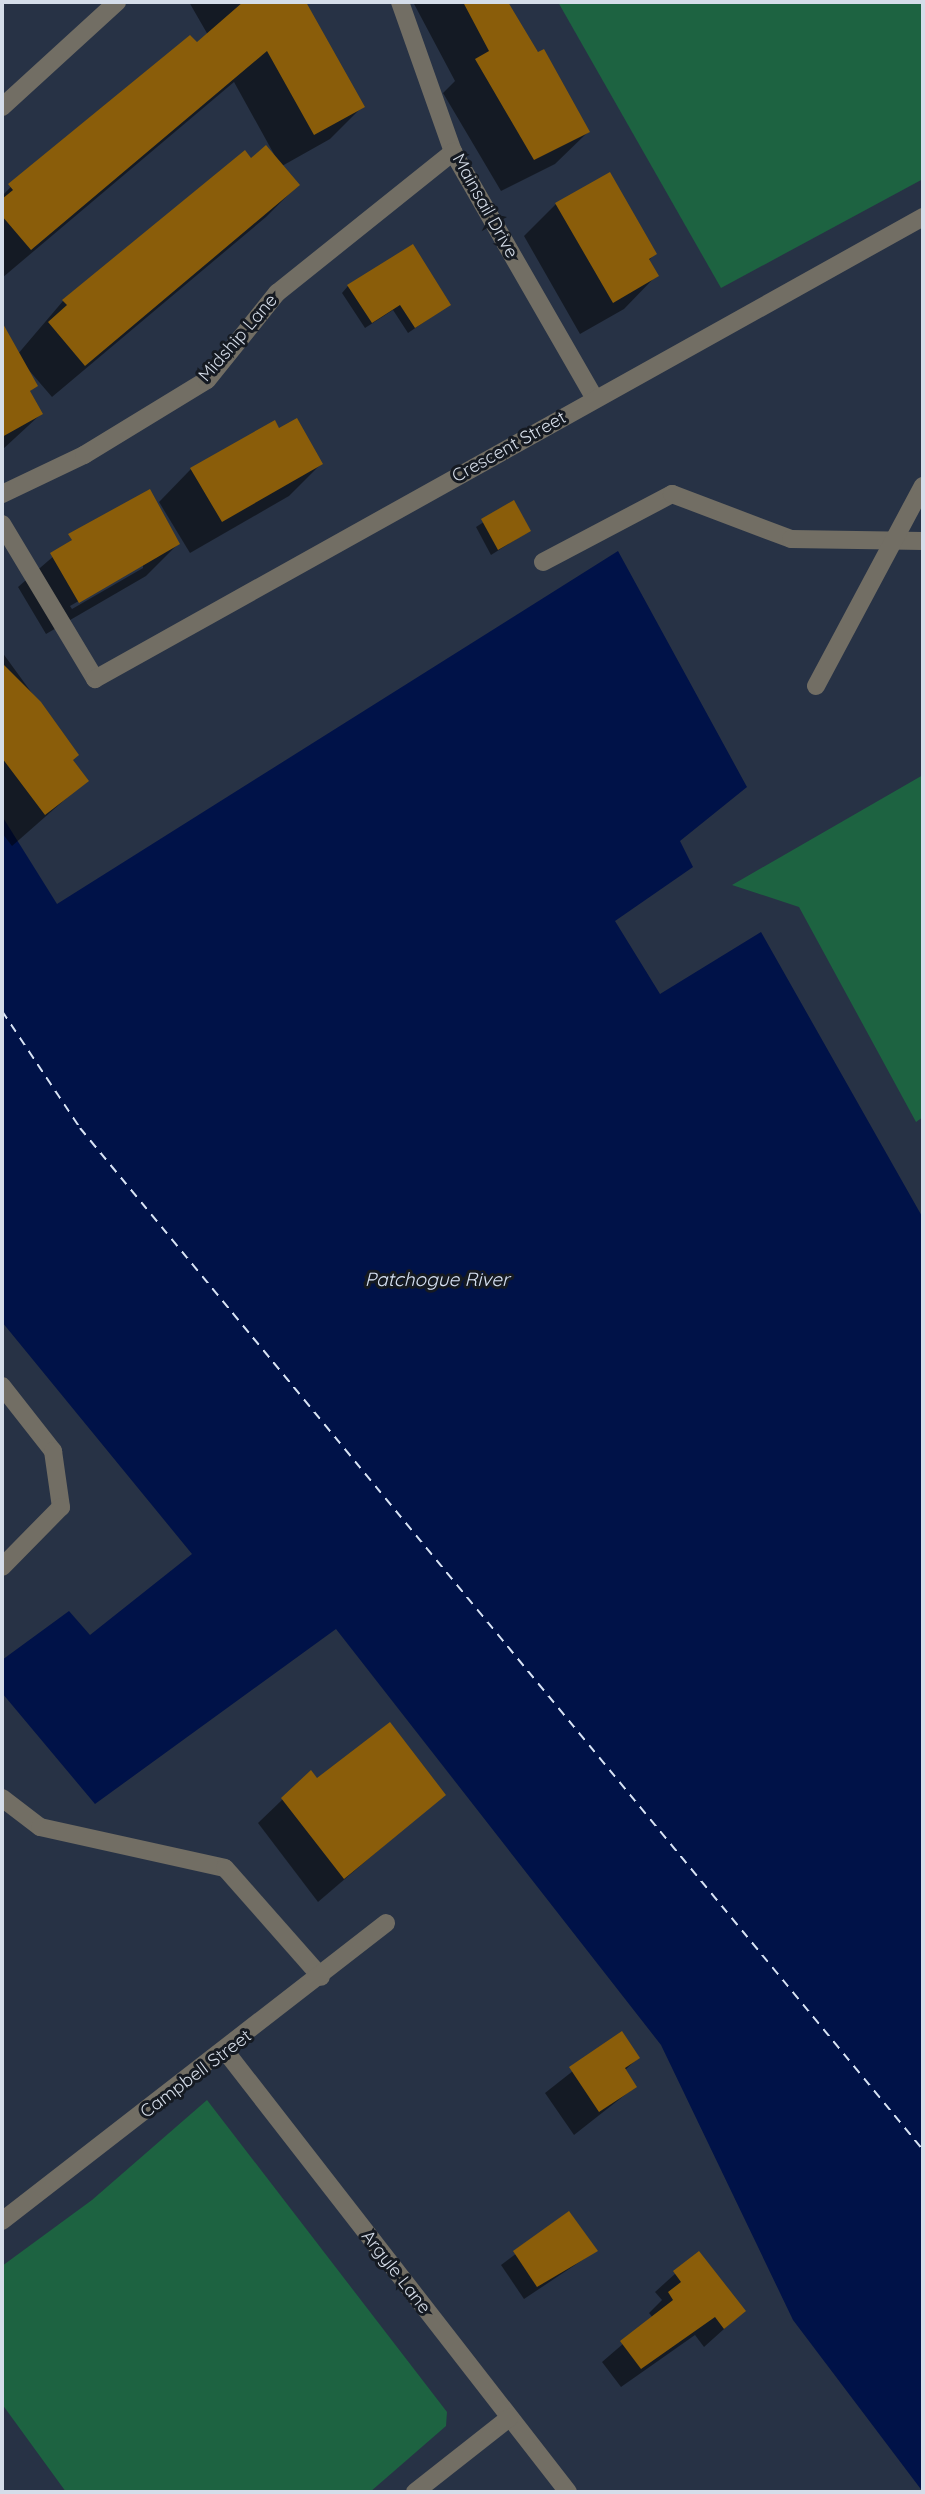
<!DOCTYPE html>
<html>
<head>
<meta charset="utf-8">
<style>
	body { margin:0 }
	#map { position:relative; width:925px; height:2494px; overflow:hidden; background:#273245; font-family:Quicksand,sans-serif }
	div>[style] { position:absolute }
	[style*='--x'] { left:calc(var(--x)*1px); top:calc(var(--y)*1px); width:calc(var(--w)*1px); rotate:calc(var(--a)*1deg) }
	.green>* { inset:0; background:#1d6341 }
	.water>* { inset:0; background:#001248 }
	.shadow>* { inset:0; background:#0007 }
	.ferry>* { height:2px; margin-top:-1px; transform-origin:0; background:repeating-linear-gradient(90deg,#d8e3f5 0 9px,transparent 0 16px) }
	.building>* { inset:0; background:#8a5d0a }
	.minor>* { height:18px; margin:-9px; padding:0 9px; transform-origin:9px; border-radius:9px; background:#726e64 }
	span { translate:-50% -50%; white-space:nowrap; text-align:center; line-height:1.15; -webkit-text-stroke:6px #151a22; paint-order:stroke }
	.street-label { font-size:18px; color:#d5dde9 }
	.water-label { font-size:19px; color:#d8e3f5; font-style:italic }
	.frame { position:absolute; inset:0; border:4px solid #d5dde9; pointer-events:none }
</style>
</head>
<body>
<div id="map">
	<div class="green">
		<div style="clip-path:polygon(558px 2px,923px 2px,923px 179px,721px 288px)"></div>
		<div style="clip-path:polygon(923px 775px,923px 1117px,916px 1122px,799px 907px,732px 885px)"></div>
		<div style="clip-path:polygon(207px 2100px,447px 2412px,446px 2426px,370px 2492px,66px 2492px,2px 2404px,2px 2266px,92px 2200px)"></div>
	</div>
	<div class="water">
		<div style="clip-path:polygon(618px 551px,747px 787px,680px 841px,693px 867px,615px 921px,660px 994px,761px 932px,923px 1218px,923px 2492px,793px 2320px,661px 2045px,336px 1629px,95px 1804px,2px 1693px,2px 1660px,69px 1611px,90px 1635px,192px 1554px,2px 1322px,2px 816px,57px 904px)"></div>
	</div>
	<div class="shadow">
		<div style="clip-path:polygon(189px 2px,302px 2px,363px 106px,330px 139px,282px 166px,298px 185px,266px 217px,52px 397px,27px 368px,35px 386px,29px 392px,41px 414px,2px 450px,2px 329px,17px 355px,63px 301px,251px 160px,275px 156px,234px 82px,2px 278px,2px 196px,30px 167px,208px 35px)"></div>
		<div style="clip-path:polygon(413px 2px,506px 2px,588px 132px,555px 164px,501px 191px,443px 93px,455px 81px)"></div>
		<div style="clip-path:polygon(556px 204px,655px 254px,648px 261px,656px 276px,624px 309px,580px 334px,524px 236px)"></div>
		<div style="clip-path:polygon(348px 286px,449px 305px,408px 333px,393px 310px,365px 328px,342px 293px)"></div>
		<div style="clip-path:polygon(279px 431px,321px 464px,289px 496px,190px 553px,159px 502px,191px 469px)"></div>
		<div style="clip-path:polygon(513px 503px,529px 531px,491px 555px,476px 527px)"></div>
		<div style="clip-path:polygon(evenodd,93px 522px,178px 544px,146px 576px,46px 634px,18px 587px,93px 522px,143px 564px,143px 568px,72px 609px,70px 606px,143px 564px)"></div>
		<div style="clip-path:polygon(2px 652px,77px 755px,71px 761px,86px 781px,12px 846px,2px 833px)"></div>
		<div style="clip-path:polygon(317px 1780px,443px 1795px,318px 1902px,258px 1823px,283px 1799px)"></div>
		<div style="clip-path:polygon(621px 2033px,638px 2058px,624px 2071px,635px 2087px,574px 2135px,545px 2093px)"></div>
		<div style="clip-path:polygon(569px 2214px,596px 2251px,524px 2299px,501px 2265px)"></div>
		<div style="clip-path:polygon(698px 2253px,744px 2311px,704px 2347px,695px 2335px,621px 2387px,602px 2362px,653px 2318px,649px 2313px,662px 2300px,655px 2292px)"></div>
	</div>
	<div class="ferry">
		<div style="--x:2;--y:1011;--w:141;--a:56.3"></div>
		<div style="--x:80;--y:1128;--w:1325;--a:50.48"></div>
	</div>
	<div class="building">
		<div style="clip-path:polygon(243px 2px,306px 2px,365px 107px,314px 135px,267px 51px,31px 250px,2px 216px,2px 199px,13px 190px,8px 184px,190px 35px,197px 42px)"></div>
		<div style="clip-path:polygon(463px 2px,508px 2px,538px 52px,544px 49px,590px 132px,534px 160px,475px 59px,489px 51px)"></div>
		<div style="clip-path:polygon(266px 145px,300px 185px,85px 366px,48px 322px,67px 305px,62px 300px,245px 150px,251px 158px)"></div>
		<div style="clip-path:polygon(610px 172px,657px 254px,649px 259px,659px 276px,613px 303px,555px 203px)"></div>
		<div style="clip-path:polygon(413px 244px,451px 305px,415px 328px,400px 305px,372px 323px,347px 285px)"></div>
		<div style="clip-path:polygon(2px 322px,38px 386px,30px 391px,43px 414px,2px 437px)"></div>
		<div style="clip-path:polygon(297px 418px,323px 464px,222px 522px,190px 468px,275px 420px,279px 428px)"></div>
		<div style="clip-path:polygon(150px 489px,180px 544px,79px 603px,50px 553px,72px 540px,68px 534px)"></div>
		<div style="clip-path:polygon(514px 500px,531px 531px,498px 550px,481px 519px)"></div>
		<div style="clip-path:polygon(2px 663px,41px 702px,79px 755px,73px 760px,89px 781px,45px 815px,2px 758px)"></div>
		<div style="clip-path:polygon(390px 1722px,446px 1795px,344px 1879px,281px 1798px,311px 1770px,317px 1778px)"></div>
		<div style="clip-path:polygon(622px 2031px,640px 2058px,625px 2068px,637px 2087px,599px 2112px,569px 2067px)"></div>
		<div style="clip-path:polygon(569px 2211px,598px 2251px,537px 2287px,513px 2251px)"></div>
		<div style="clip-path:polygon(699px 2251px,746px 2311px,724px 2329px,715px 2317px,641px 2369px,620px 2341px,673px 2300px,668px 2292px,681px 2282px,673px 2271px)"></div>
	</div>
	<div class="minor">
		<div style="--x:400;--y:2;--w:159;--a:70.5"></div>
		<div style="--x:453;--y:152;--w:285;--a:60.1"></div>
		<div style="--x:2;--y:107;--w:156;--a:-42.4"></div>
		<div style="--x:2;--y:494;--w:91;--a:-25.4"></div>
		<div style="--x:84;--y:455;--w:144;--a:-31.4"></div>
		<div style="--x:207;--y:380;--w:112;--a:-51.2"></div>
		<div style="--x:277;--y:293;--w:226;--a:-38.7"></div>
		<div style="--x:2;--y:524;--w:181;--a:59"></div>
		<div style="--x:95;--y:679;--w:948;--a:-29.16"></div>
		<div style="--x:543;--y:562;--w:146;--a:-27.8"></div>
		<div style="--x:672;--y:494;--w:127;--a:20.7"></div>
		<div style="--x:791;--y:539;--w:132;--a:0.9"></div>
		<div style="--x:816;--y:686;--w:227;--a:-61.9"></div>
		<div style="--x:2;--y:1386;--w:83;--a:51.9"></div>
		<div style="--x:53;--y:1451;--w:57;--a:81.9"></div>
		<div style="--x:61;--y:1507;--w:84;--a:134.5"></div>
		<div style="--x:2;--y:1798;--w:48;--a:37.3"></div>
		<div style="--x:40;--y:1827;--w:189;--a:12.5"></div>
		<div style="--x:225;--y:1868;--w:145;--a:48.6"></div>
		<div style="--x:226;--y:2052;--w:557;--a:52.14"></div>
		<div style="--x:2;--y:2221;--w:486;--a:-37.8"></div>
		<div style="--x:415;--y:2492;--w:120;--a:-38.2"></div>
	</div>
	<div class="street-label">
		<span style="left:485px;top:206px;rotate:61deg">Mainsail Drive</span>
		<span style="left:238px;top:338px;rotate:-49deg">Midship Lane</span>
		<span style="left:509px;top:447px;rotate:-29deg">Crescent Street</span>
		<span style="left:196px;top:2074px;rotate:-37deg">Campbell Street</span>
		<span style="left:396px;top:2272px;rotate:52deg">Argyle Lane</span>
	</div>
	<div class="water-label">
		<span style="left:437px;top:1280px">Patchogue River</span>
	</div>
	<div class="frame"></div>
</div>
</body>
</html>
